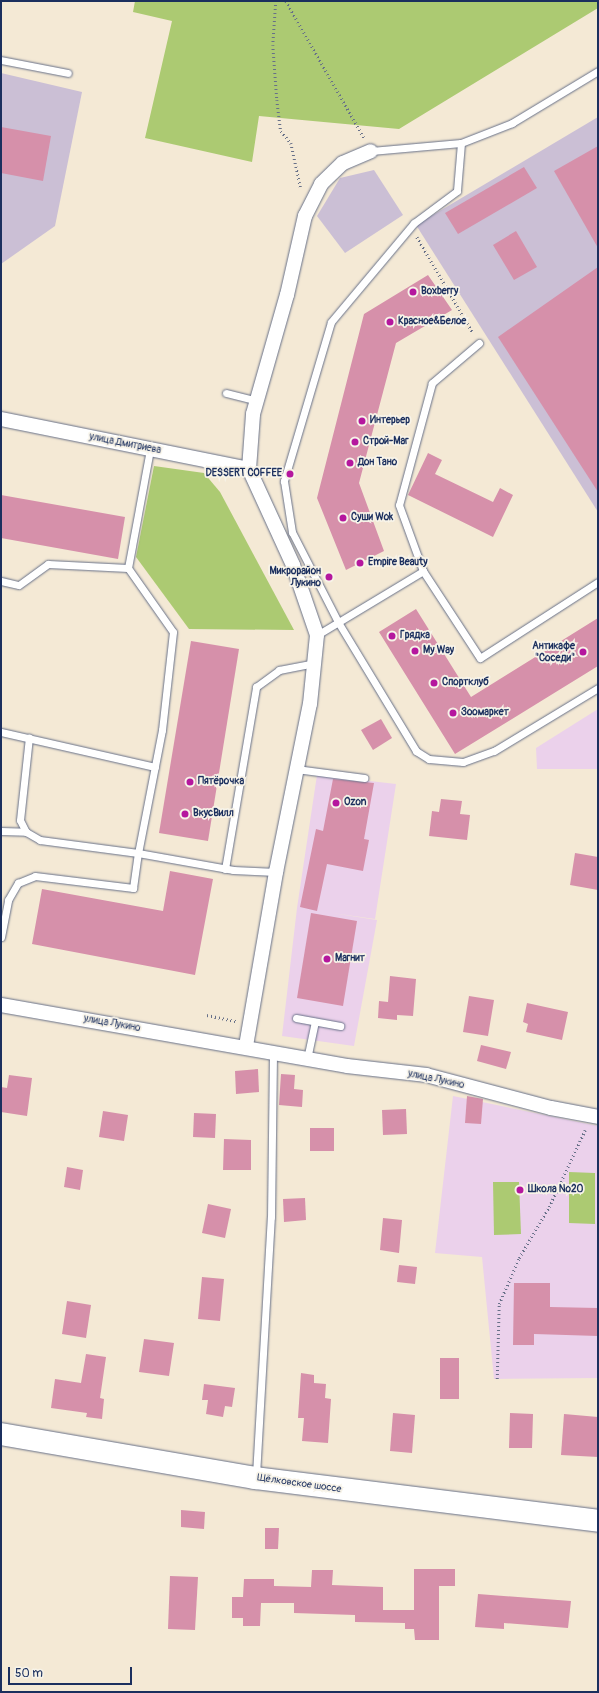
<!DOCTYPE html>
<html>
<head>
<meta charset="utf-8">
<style>
	body { margin:0 }
	#map { position:relative; width:599px; height:1693px; overflow:hidden; background:#f4e9d5; font-family:Pangolin,sans-serif }
	div>[style] { position:absolute }
	[style*='--x'] { left:calc(var(--x)*1px); top:calc(var(--y)*1px); width:calc(var(--w)*1px); rotate:calc(var(--a)*1deg) }
	.built>* { inset:0; background:#ebd1eb }
	.industrial>* { inset:0; background:#cbbfd5 }
	.green>* { inset:0; background:#acca72 }
	.building>* { inset:0; background:#d690aa }
	.path>* { height:2.5px; margin-top:-1.25px; transform-origin:0; background:repeating-linear-gradient(90deg,#677088 0 1px,transparent 0 4px) }
	.roads { filter:drop-shadow(0 0 1px #677088) drop-shadow(0 0 1px #677088) }
	.service>* { height:7px; margin:-3.5px; padding:0 3.5px; transform-origin:3.5px; border-radius:3.5px; background:#fff }
	.minor>* { height:14px; margin:-7px; padding:0 7px; transform-origin:7px; border-radius:7px; background:#fff }
	.primary>* { height:22px; margin:-11px; padding:0 11px; transform-origin:11px; border-radius:11px; background:#fff }
	.dots>* { width:11px; height:11px; translate:-50% -50%; box-sizing:border-box; border:2px solid #f7f3e8; border-radius:50% }
	span { translate:-50% -50%; white-space:nowrap; text-align:center; line-height:1.15; -webkit-text-stroke:3.5px #f7f3e8; paint-order:stroke }
	.poi-label { font-size:10px; color:#1b2f5e; font-weight:700 }
	.left { translate:0 -50%; text-align:left }
	.right { translate:-100% -50%; text-align:right }
	.street-label { font-size:10px; color:#1b2f5e }
	.frame { position:absolute; inset:0; border:2px solid #1b2f5e; pointer-events:none }
	.scale { position:absolute; left:8px; top:1667px; width:124px; height:18px; box-sizing:border-box; border:2px solid #1b2f5e; border-top:0; padding-left:5px; font-size:12px; line-height:14px; white-space:nowrap; color:#1b2f5e; -webkit-text-stroke:3px #f7f3e8; paint-order:stroke }
</style>
</head>
<body>
<div id="map">
	<div class="built">
		<div style="clip-path:polygon(598px 709px,598px 769px,537px 769px,536px 748px)"></div>
		<div style="clip-path:polygon(317px 775px,396px 784px,375px 919px,332px 913px,377px 920px,354px 1046px,282px 1036px,297px 908px)"></div>
		<div style="clip-path:polygon(453px 1096px,598px 1126px,598px 1378px,494px 1379px,482px 1257px,435px 1253px)"></div>
	</div>
	<div class="industrial">
		<div style="clip-path:polygon(1px 73px,82px 92px,55px 226px,1px 264px)"></div>
		<div style="clip-path:polygon(598px 117px,598px 512px,416px 225px)"></div>
		<div style="clip-path:polygon(374px 170px,403px 215px,345px 253px,317px 216px,340px 178px)"></div>
	</div>
	<div class="green">
		<div style="clip-path:polygon(135px 1px,598px 1px,598px 8px,399px 129px,259px 116px,252px 162px,145px 138px,172px 21px,133px 12px)"></div>
		<div style="clip-path:polygon(154px 466px,204px 473px,220px 492px,294px 630px,189px 629px,136px 557px)"></div>
		<div style="clip-path:polygon(569px 1172px,595px 1173px,595px 1224px,569px 1223px)"></div>
		<div style="clip-path:polygon(493px 1182px,519px 1182px,521px 1234px,494px 1235px)"></div>
	</div>
	<div class="building">
		<div style="clip-path:polygon(1px 127px,51px 136px,43px 181px,1px 173px)"></div>
		<div style="clip-path:polygon(598px 146px,598px 248px,554px 171px)"></div>
		<div style="clip-path:polygon(524px 167px,537px 188px,458px 234px,445px 213px)"></div>
		<div style="clip-path:polygon(516px 231px,537px 267px,514px 280px,493px 245px)"></div>
		<div style="clip-path:polygon(598px 267px,598px 492px,498px 337px)"></div>
		<div style="clip-path:polygon(428px 275px,452px 310px,396px 343px,359px 483px,384px 551px,346px 570px,317px 498px,364px 314px)"></div>
		<div style="clip-path:polygon(428px 453px,442px 460px,435px 474px,493px 502px,500px 488px,513px 495px,493px 537px,408px 495px)"></div>
		<div style="clip-path:polygon(1px 495px,125px 517px,118px 559px,1px 538px)"></div>
		<div style="clip-path:polygon(416px 609px,471px 697px,598px 618px,598px 666px,455px 754px,379px 632px)"></div>
		<div style="clip-path:polygon(191px 641px,239px 649px,208px 841px,159px 833px)"></div>
		<div style="clip-path:polygon(381px 719px,392px 738px,373px 750px,361px 730px)"></div>
		<div style="clip-path:polygon(333px 779px,374px 783px,364px 839px,369px 840px,363px 871px,327px 864px,317px 911px,300px 907px,316px 829px,323px 831px)"></div>
		<div style="clip-path:polygon(441px 799px,462px 801px,460px 814px,470px 815px,467px 840px,429px 836px,432px 811px,439px 812px)"></div>
		<div style="clip-path:polygon(575px 853px,598px 857px,598px 890px,570px 885px)"></div>
		<div style="clip-path:polygon(170px 871px,213px 879px,195px 975px,32px 944px,42px 889px,163px 911px)"></div>
		<div style="clip-path:polygon(311px 913px,357px 921px,343px 1006px,297px 998px)"></div>
		<div style="clip-path:polygon(390px 976px,416px 979px,413px 1016px,397px 1015px,397px 1020px,378px 1018px,379px 1001px,388px 1002px)"></div>
		<div style="clip-path:polygon(469px 996px,494px 1000px,488px 1036px,463px 1032px)"></div>
		<div style="clip-path:polygon(527px 1003px,568px 1012px,562px 1040px,526px 1032px,528px 1024px,523px 1022px)"></div>
		<div style="clip-path:polygon(481px 1045px,511px 1052px,506px 1069px,477px 1061px)"></div>
		<div style="clip-path:polygon(258px 1069px,259px 1092px,236px 1094px,235px 1071px)"></div>
		<div style="clip-path:polygon(281px 1074px,295px 1075px,294px 1089px,303px 1090px,302px 1107px,279px 1105px)"></div>
		<div style="clip-path:polygon(9px 1075px,32px 1078px,27px 1116px,1px 1112px,1px 1087px,7px 1088px)"></div>
		<div style="clip-path:polygon(467px 1096px,483px 1099px,481px 1124px,465px 1123px)"></div>
		<div style="clip-path:polygon(406px 1109px,407px 1134px,383px 1135px,382px 1110px)"></div>
		<div style="clip-path:polygon(103px 1111px,128px 1115px,124px 1141px,99px 1137px)"></div>
		<div style="clip-path:polygon(194px 1113px,216px 1114px,215px 1138px,193px 1137px)"></div>
		<div style="clip-path:polygon(310px 1128px,334px 1128px,334px 1151px,310px 1151px)"></div>
		<div style="clip-path:polygon(224px 1139px,251px 1140px,251px 1170px,223px 1170px)"></div>
		<div style="clip-path:polygon(67px 1167px,83px 1170px,80px 1190px,64px 1187px)"></div>
		<div style="clip-path:polygon(305px 1198px,306px 1220px,284px 1222px,283px 1199px)"></div>
		<div style="clip-path:polygon(208px 1204px,231px 1209px,225px 1238px,202px 1233px)"></div>
		<div style="clip-path:polygon(383px 1218px,402px 1220px,399px 1253px,380px 1250px)"></div>
		<div style="clip-path:polygon(399px 1265px,417px 1267px,415px 1284px,397px 1282px)"></div>
		<div style="clip-path:polygon(202px 1277px,224px 1279px,220px 1321px,198px 1319px)"></div>
		<div style="clip-path:polygon(514px 1283px,550px 1283px,550px 1307px,598px 1308px,598px 1336px,534px 1334px,534px 1345px,513px 1345px)"></div>
		<div style="clip-path:polygon(67px 1301px,91px 1305px,86px 1338px,62px 1334px)"></div>
		<div style="clip-path:polygon(144px 1339px,174px 1343px,169px 1376px,139px 1372px)"></div>
		<div style="clip-path:polygon(86px 1354px,106px 1357px,100px 1398px,104px 1399px,102px 1419px,86px 1417px,87px 1413px,51px 1408px,55px 1379px,81px 1383px)"></div>
		<div style="clip-path:polygon(440px 1358px,459px 1358px,459px 1399px,440px 1399px)"></div>
		<div style="clip-path:polygon(301px 1373px,314px 1375px,314px 1383px,326px 1384px,325px 1398px,331px 1399px,328px 1443px,302px 1441px,304px 1418px,298px 1418px)"></div>
		<div style="clip-path:polygon(204px 1384px,235px 1388px,232px 1407px,225px 1406px,223px 1417px,206px 1414px,208px 1400px,202px 1400px)"></div>
		<div style="clip-path:polygon(393px 1413px,415px 1415px,412px 1453px,390px 1451px)"></div>
		<div style="clip-path:polygon(510px 1413px,533px 1414px,532px 1448px,509px 1448px)"></div>
		<div style="clip-path:polygon(564px 1414px,598px 1417px,598px 1457px,561px 1455px)"></div>
		<div style="clip-path:polygon(181px 1510px,205px 1512px,204px 1529px,181px 1527px)"></div>
		<div style="clip-path:polygon(265px 1528px,279px 1528px,278px 1549px,265px 1549px)"></div>
		<div style="clip-path:polygon(414px 1569px,455px 1569px,455px 1586px,439px 1586px,439px 1640px,415px 1640px,414px 1629px,405px 1629px,405px 1623px,355px 1622px,355px 1615px,294px 1613px,294px 1603px,261px 1603px,260px 1626px,243px 1626px,243px 1618px,232px 1618px,232px 1597px,243px 1597px,244px 1579px,274px 1579px,274px 1586px,311px 1587px,312px 1570px,333px 1570px,332px 1585px,383px 1587px,383px 1610px,414px 1610px)"></div>
		<div style="clip-path:polygon(170px 1576px,198px 1577px,195px 1630px,168px 1629px)"></div>
		<div style="clip-path:polygon(478px 1594px,571px 1601px,568px 1628px,504px 1623px,504px 1629px,475px 1627px)"></div>
	</div>
	<div class="path">
		<div style="--x:276;--y:1;--w:44;--a:93.9"></div>
		<div style="--x:273;--y:45;--w:55;--a:85.8"></div>
		<div style="--x:277;--y:100;--w:31;--a:83"></div>
		<div style="--x:281;--y:131;--w:16;--a:50"></div>
		<div style="--x:291;--y:143;--w:47;--a:77.7"></div>
		<div style="--x:286;--y:1;--w:158;--a:60.3"></div>
		<div style="--x:417;--y:237;--w:111;--a:59.7"></div>
		<div style="--x:207;--y:1015;--w:30;--a:12"></div>
		<div style="--x:497;--y:1379;--w:75;--a:-88.5"></div>
		<div style="--x:499;--y:1304;--w:50;--a:-66.5"></div>
		<div style="--x:519;--y:1258;--w:59;--a:-59.5"></div>
		<div style="--x:549;--y:1207;--w:85;--a:-64.9"></div>
	</div>
	<div class="roads">
		<div class="service">
			<div style="--x:1;--y:60;--w:68;--a:11"></div>
			<div style="--x:461;--y:143;--w:48;--a:94.8"></div>
			<div style="--x:457;--y:191;--w:54;--a:143.3"></div>
			<div style="--x:414;--y:223;--w:129;--a:130"></div>
			<div style="--x:331;--y:322;--w:166;--a:106.5"></div>
			<div style="--x:284;--y:481;--w:52;--a:81.1"></div>
			<div style="--x:292;--y:532;--w:101;--a:62.9"></div>
			<div style="--x:338;--y:622;--w:151;--a:58.8"></div>
			<div style="--x:416;--y:751;--w:15;--a:32"></div>
			<div style="--x:429;--y:759;--w:34;--a:5"></div>
			<div style="--x:463;--y:762;--w:33;--a:-20"></div>
			<div style="--x:494;--y:751;--w:122;--a:-31.2"></div>
			<div style="--x:371;--y:151;--w:90;--a:-5.1"></div>
			<div style="--x:461;--y:143;--w:55;--a:-21.4"></div>
			<div style="--x:512;--y:123;--w:100;--a:-31.2"></div>
			<div style="--x:479;--y:343;--w:62;--a:139.6"></div>
			<div style="--x:432;--y:383;--w:126;--a:105.1"></div>
			<div style="--x:399;--y:505;--w:70;--a:70"></div>
			<div style="--x:423;--y:571;--w:104;--a:56.8"></div>
			<div style="--x:480;--y:658;--w:140;--a:-32.8"></div>
			<div style="--x:226;--y:393;--w:32;--a:14"></div>
			<div style="--x:128;--y:568;--w:121;--a:-79.5"></div>
			<div style="--x:1;--y:581;--w:18;--a:13"></div>
			<div style="--x:19;--y:585;--w:36;--a:-36"></div>
			<div style="--x:48;--y:564;--w:80;--a:2.9"></div>
			<div style="--x:128;--y:568;--w:78;--a:54.9"></div>
			<div style="--x:173;--y:632;--w:99;--a:96.4"></div>
			<div style="--x:162;--y:730;--w:125;--a:101"></div>
			<div style="--x:138;--y:853;--w:99;--a:-172.4"></div>
			<div style="--x:40;--y:840;--w:16;--a:-150"></div>
			<div style="--x:26;--y:832;--w:13;--a:-117"></div>
			<div style="--x:20;--y:820;--w:83;--a:-83.8"></div>
			<div style="--x:317;--y:635;--w:124;--a:-31.1"></div>
			<div style="--x:1;--y:732;--w:158;--a:12.8"></div>
			<div style="--x:296;--y:769;--w:69;--a:7.5"></div>
			<div style="--x:1;--y:831;--w:25;--a:2"></div>
			<div style="--x:225;--y:869;--w:185;--a:-80.3"></div>
			<div style="--x:256;--y:687;--w:29;--a:-36"></div>
			<div style="--x:279;--y:670;--w:36;--a:-11"></div>
			<div style="--x:1;--y:937;--w:38;--a:-79"></div>
			<div style="--x:8;--y:900;--w:20;--a:-60"></div>
			<div style="--x:18;--y:883;--w:18;--a:-22"></div>
			<div style="--x:35;--y:876;--w:99;--a:7"></div>
			<div style="--x:133;--y:888;--w:35;--a:-82"></div>
			<div style="--x:138;--y:853;--w:97;--a:10.1"></div>
			<div style="--x:233;--y:870;--w:43;--a:2.7"></div>
			<div style="--x:296;--y:1018;--w:45;--a:10.3"></div>
			<div style="--x:307;--y:1059;--w:38;--a:-78"></div>
			<div style="--x:256;--y:1475;--w:258;--a:-86.7"></div>
			<div style="--x:271;--y:1217;--w:165;--a:-89.3"></div>
		</div>
		<div class="minor">
			<div style="--x:1;--y:419;--w:253;--a:11.4"></div>
			<div style="--x:1;--y:1005;--w:351;--a:10"></div>
			<div style="--x:347;--y:1066;--w:80;--a:6.5"></div>
			<div style="--x:426;--y:1075;--w:129;--a:14.8"></div>
			<div style="--x:551;--y:1108;--w:48;--a:10.8"></div>
			<div style="--x:246;--y:1046;--w:177;--a:-80.2"></div>
			<div style="--x:276;--y:872;--w:171;--a:-78.6"></div>
			<div style="--x:310;--y:704;--w:69;--a:-84.2"></div>
			<div style="--x:317;--y:635;--w:74;--a:-108.9"></div>
			<div style="--x:293;--y:565;--w:106;--a:-114.6"></div>
			<div style="--x:249;--y:469;--w:55;--a:-85.8"></div>
			<div style="--x:253;--y:414;--w:124;--a:-74.1"></div>
			<div style="--x:287;--y:295;--w:81;--a:-77.2"></div>
			<div style="--x:305;--y:216;--w:36;--a:-63"></div>
			<div style="--x:321;--y:184;--w:30;--a:-44"></div>
			<div style="--x:343;--y:163;--w:30;--a:-23"></div>
		</div>
		<div class="primary">
			<div style="--x:1;--y:1434;--w:258;--a:9.8"></div>
			<div style="--x:255;--y:1478;--w:346;--a:7.1"></div>
		</div>
	</div>
	<div class="dots">
		<div style="left:413px;top:292px;background:#b5179e"></div>
		<div style="left:390px;top:322px;background:#b5179e"></div>
		<div style="left:362px;top:421px;background:#b5179e"></div>
		<div style="left:355px;top:442px;background:#b5179e"></div>
		<div style="left:350px;top:463px;background:#b5179e"></div>
		<div style="left:290px;top:474px;background:#b5179e"></div>
		<div style="left:343px;top:518px;background:#b5179e"></div>
		<div style="left:360px;top:563px;background:#b5179e"></div>
		<div style="left:329px;top:577px;background:#b5179e"></div>
		<div style="left:392px;top:636px;background:#b5179e"></div>
		<div style="left:415px;top:651px;background:#b5179e"></div>
		<div style="left:583px;top:652px;background:#b5179e"></div>
		<div style="left:434px;top:683px;background:#b5179e"></div>
		<div style="left:453px;top:713px;background:#b5179e"></div>
		<div style="left:190px;top:782px;background:#b5179e"></div>
		<div style="left:336px;top:803px;background:#b5179e"></div>
		<div style="left:185px;top:814px;background:#b5179e"></div>
		<div style="left:327px;top:959px;background:#b5179e"></div>
		<div style="left:520px;top:1190px;background:#b5179e"></div>
	</div>
	<div class="poi-label">
		<span class="left" style="left:421px;top:292px">Boxberry</span>
		<span class="left" style="left:398px;top:322px">Красное&amp;Белое</span>
		<span class="left" style="left:370px;top:421px">Интерьер</span>
		<span class="left" style="left:363px;top:442px">Строй-Маг</span>
		<span class="left" style="left:358px;top:463px">Дон Тано</span>
		<span class="right" style="left:282px;top:474px">DESSERT COFFEE</span>
		<span class="left" style="left:351px;top:518px">Суши Wok</span>
		<span class="left" style="left:368px;top:563px">Empire Beauty</span>
		<span class="right" style="left:321px;top:577px">Микрорайон<br>Лукино</span>
		<span class="left" style="left:400px;top:636px">Грядка</span>
		<span class="right" style="left:575px;top:652px">Антикафе<br>"Соседи"</span>
		<span class="left" style="left:423px;top:651px">My Way</span>
		<span class="left" style="left:442px;top:683px">Спортклуб</span>
		<span class="left" style="left:461px;top:713px">Зоомаркет</span>
		<span class="left" style="left:198px;top:782px">Пятёрочка</span>
		<span class="left" style="left:344px;top:803px">Ozon</span>
		<span class="left" style="left:193px;top:814px">ВкусВилл</span>
		<span class="left" style="left:335px;top:959px">Магнит</span>
		<span class="left" style="left:528px;top:1190px">Школа №20</span>
	</div>
	<div class="street-label">
		<span style="left:125px;top:444px;rotate:11deg">улица Дмитриева</span>
		<span style="left:112px;top:1024px;rotate:10deg">улица Лукино</span>
		<span style="left:436px;top:1080px;rotate:12deg">улица Лукино</span>
		<span style="left:299px;top:1484px;rotate:8deg">Щёлковское шоссе</span>
	</div>
	<div class="frame"></div>
	<div class="scale">50 m</div>
</div>
</body>
</html>
